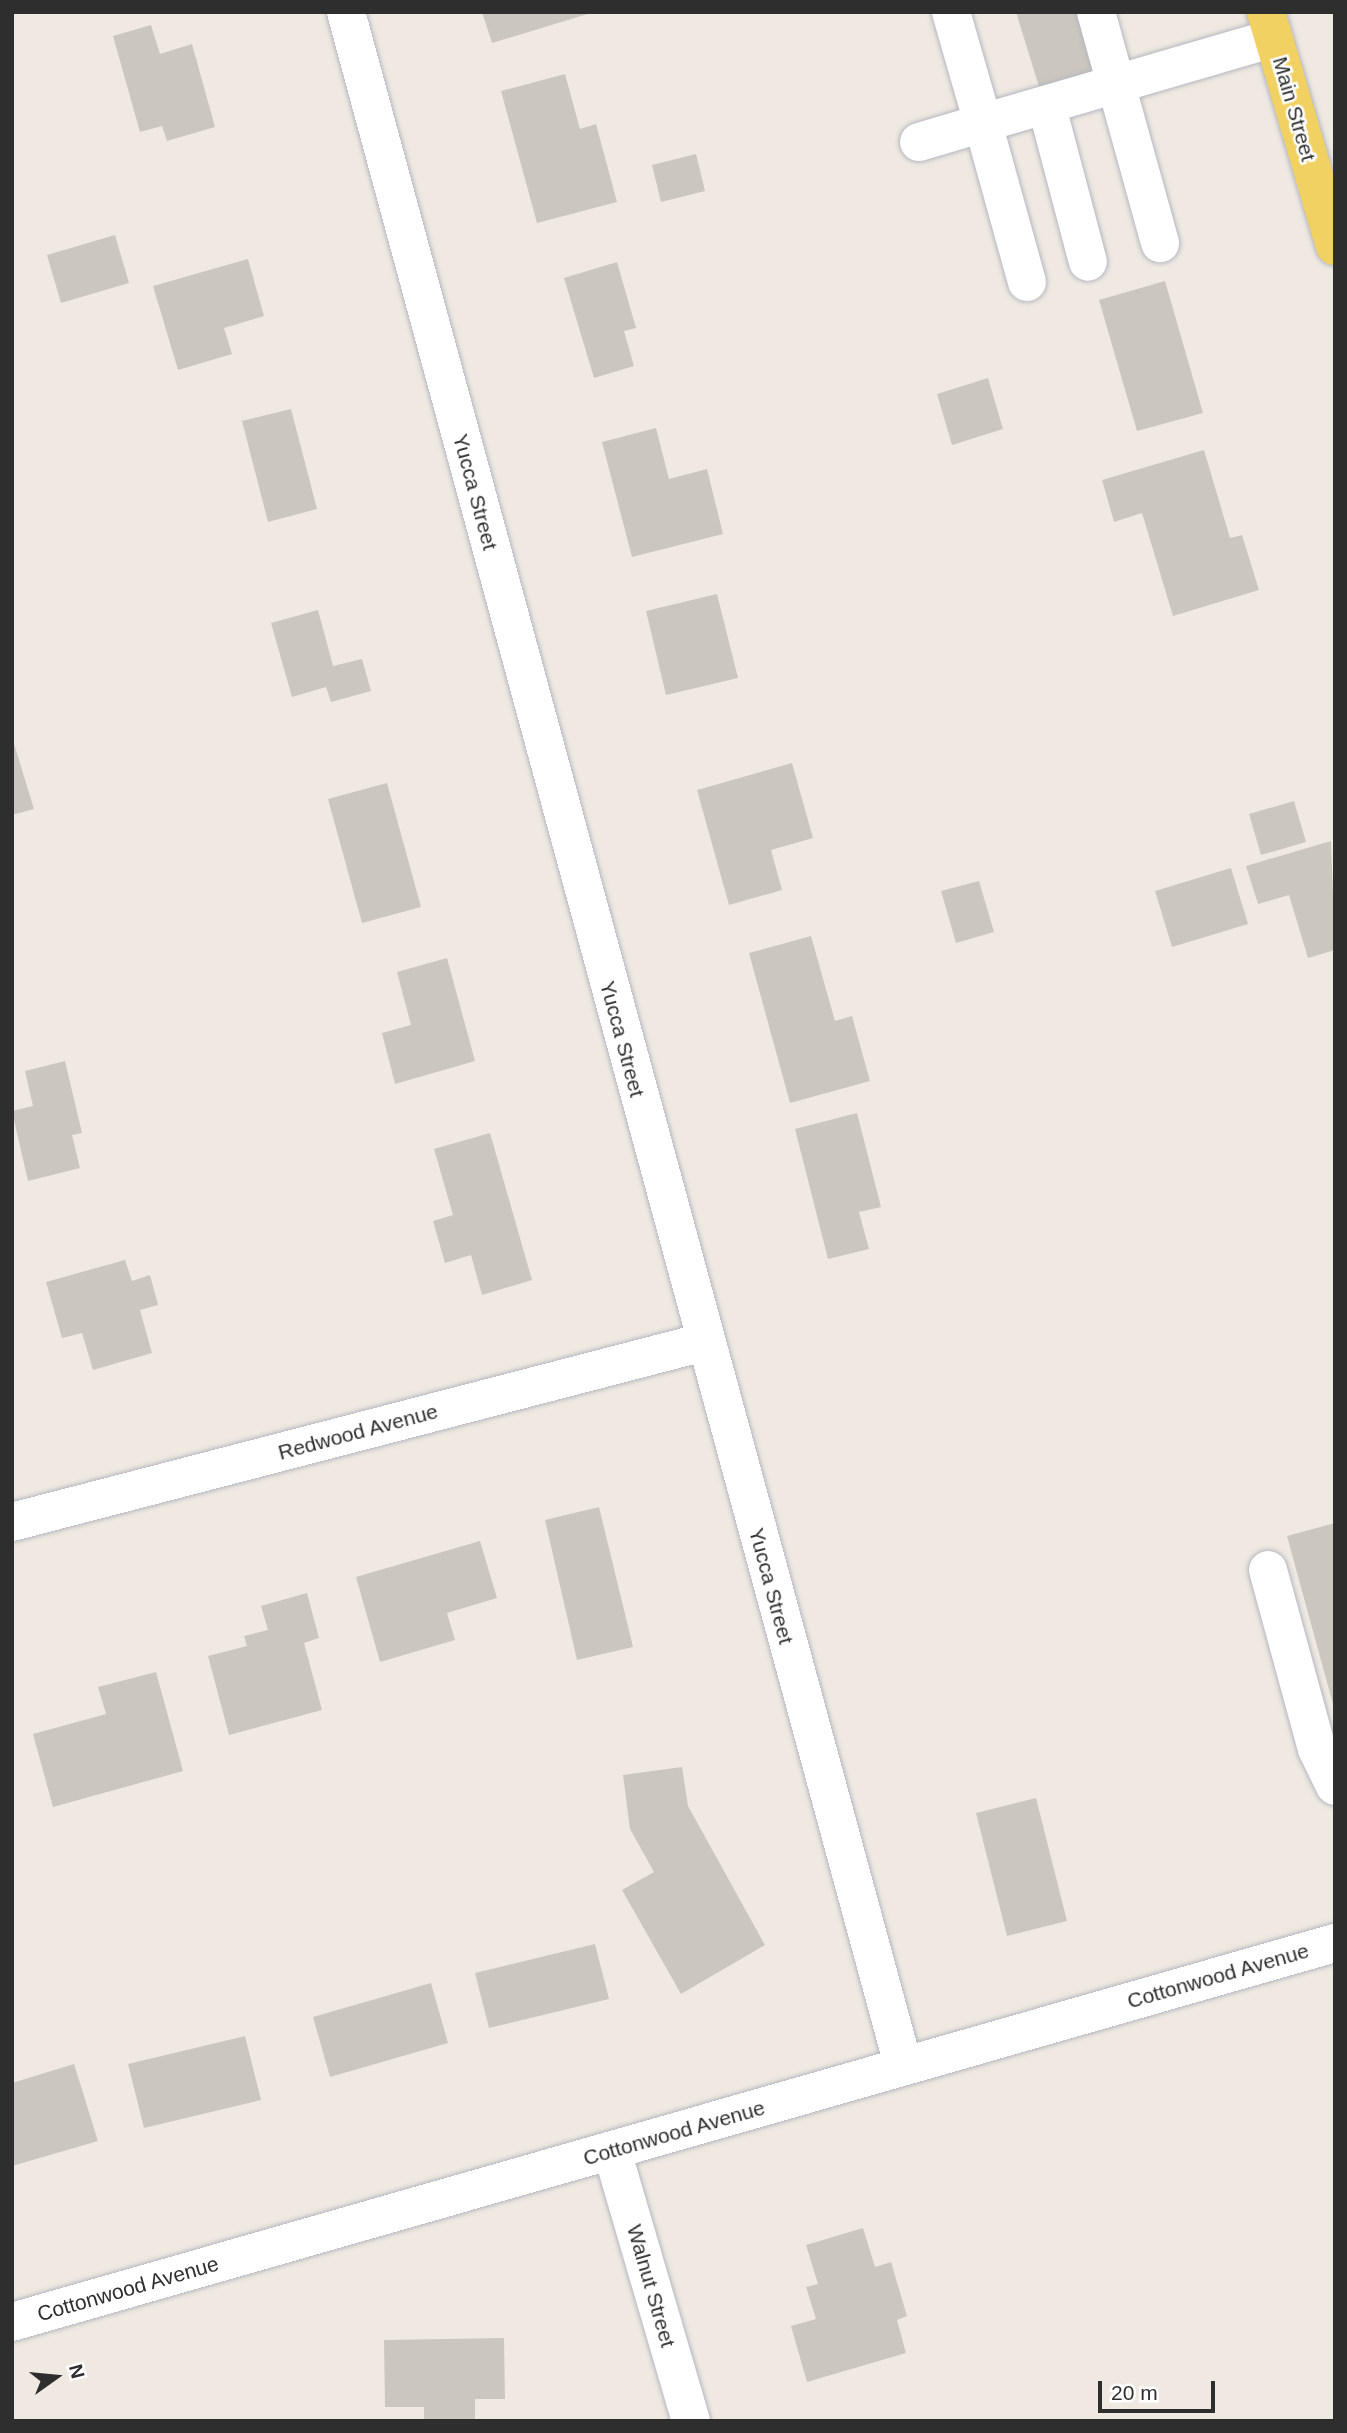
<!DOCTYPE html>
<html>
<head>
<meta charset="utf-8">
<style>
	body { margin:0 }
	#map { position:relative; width:1347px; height:2433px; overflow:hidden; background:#efe9e1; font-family:Helvetica,sans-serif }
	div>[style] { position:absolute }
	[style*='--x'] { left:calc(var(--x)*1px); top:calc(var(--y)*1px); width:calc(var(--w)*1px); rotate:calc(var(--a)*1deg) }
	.building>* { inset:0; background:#cbc7bf }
	.roads { filter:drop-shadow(0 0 2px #b4b7c1) drop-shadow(0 0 2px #b4b7c1) }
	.minor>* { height:38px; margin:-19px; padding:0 19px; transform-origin:19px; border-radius:19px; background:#fff }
	.major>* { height:38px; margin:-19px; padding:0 19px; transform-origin:19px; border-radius:19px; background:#f2d163 }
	span { translate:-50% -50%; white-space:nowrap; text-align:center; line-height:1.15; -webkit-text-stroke:5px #fff; paint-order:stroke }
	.street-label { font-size:21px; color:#2e2e2e }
	.frame { position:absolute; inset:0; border:14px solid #2e2e2e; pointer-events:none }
	.north { position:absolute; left:21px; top:2342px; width:70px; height:70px; -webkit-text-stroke:5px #fff; paint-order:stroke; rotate:75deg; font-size:19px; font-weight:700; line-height:28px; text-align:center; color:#2e2e2e }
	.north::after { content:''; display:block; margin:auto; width:24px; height:32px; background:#2e2e2e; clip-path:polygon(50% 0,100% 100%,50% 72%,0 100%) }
	.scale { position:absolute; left:1098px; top:2381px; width:117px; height:32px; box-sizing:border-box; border:4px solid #2e2e2e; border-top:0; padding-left:9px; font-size:21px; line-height:24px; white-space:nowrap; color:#2e2e2e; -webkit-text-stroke:5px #fff; paint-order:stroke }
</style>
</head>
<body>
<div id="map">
	<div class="building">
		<div style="clip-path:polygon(482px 12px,591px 12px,591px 13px,492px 43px)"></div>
		<div style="clip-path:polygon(1016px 12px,1082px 12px,1100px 72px,1040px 90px)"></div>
		<div style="clip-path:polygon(151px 25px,160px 54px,192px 44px,215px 127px,167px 141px,162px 126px,140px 132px,113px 36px)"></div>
		<div style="clip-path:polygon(565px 74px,580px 129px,596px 124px,617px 202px,537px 223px,501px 91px)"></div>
		<div style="clip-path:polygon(696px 154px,705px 191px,661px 202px,652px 165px)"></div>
		<div style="clip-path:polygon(115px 235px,129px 283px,61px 303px,47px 255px)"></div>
		<div style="clip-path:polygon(248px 259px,264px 316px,224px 328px,232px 354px,178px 370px,153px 286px)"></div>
		<div style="clip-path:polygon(617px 262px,636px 328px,624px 331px,634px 366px,594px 378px,564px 278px)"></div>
		<div style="clip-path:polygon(1165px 281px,1203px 413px,1137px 431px,1099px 300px)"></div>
		<div style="clip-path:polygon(988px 378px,1003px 429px,952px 445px,937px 394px)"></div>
		<div style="clip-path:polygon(291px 409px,317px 509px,268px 522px,242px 421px)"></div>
		<div style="clip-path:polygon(656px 428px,669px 479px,707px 469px,723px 534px,632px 557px,602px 442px)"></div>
		<div style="clip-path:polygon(1204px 450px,1230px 538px,1242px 535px,1259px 590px,1173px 616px,1142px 513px,1114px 522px,1102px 480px)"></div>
		<div style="clip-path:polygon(717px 594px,738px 678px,666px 695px,646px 611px)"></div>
		<div style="clip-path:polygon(318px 610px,333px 666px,362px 659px,371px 691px,331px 702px,326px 687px,292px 697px,271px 623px)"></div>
		<div style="clip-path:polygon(12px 737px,34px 809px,12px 815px)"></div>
		<div style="clip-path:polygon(792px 763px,813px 838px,771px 850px,782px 890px,729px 905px,697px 790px)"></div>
		<div style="clip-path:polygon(387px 783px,421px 907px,362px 923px,328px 799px)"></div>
		<div style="clip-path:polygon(1294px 801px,1306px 842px,1261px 855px,1249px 814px)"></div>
		<div style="clip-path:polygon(1331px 841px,1335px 950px,1308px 958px,1289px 895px,1258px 904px,1246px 866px)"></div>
		<div style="clip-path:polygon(1231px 868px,1248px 924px,1172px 947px,1155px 891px)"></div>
		<div style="clip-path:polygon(979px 881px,994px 932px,956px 943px,941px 891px)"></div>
		<div style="clip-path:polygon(811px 936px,835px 1021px,852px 1016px,870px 1081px,790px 1103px,749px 953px)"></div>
		<div style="clip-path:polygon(447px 958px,475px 1061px,395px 1084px,382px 1033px,411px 1025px,397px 972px)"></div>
		<div style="clip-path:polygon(65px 1061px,82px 1133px,72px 1135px,80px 1168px,28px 1181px,12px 1111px,33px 1106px,25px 1071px)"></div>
		<div style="clip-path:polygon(857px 1113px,881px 1207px,859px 1212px,869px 1249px,828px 1259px,795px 1129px)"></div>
		<div style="clip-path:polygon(490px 1133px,532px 1280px,482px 1295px,471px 1255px,445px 1263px,433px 1221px,453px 1215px,434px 1149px)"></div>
		<div style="clip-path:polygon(125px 1260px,132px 1281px,150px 1275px,158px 1305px,140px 1310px,152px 1353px,93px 1370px,82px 1333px,62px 1338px,46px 1282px)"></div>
		<div style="clip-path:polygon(599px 1507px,633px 1647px,577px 1660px,545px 1520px)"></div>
		<div style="clip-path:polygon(1335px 1523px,1335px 1708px,1334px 1708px,1287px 1536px)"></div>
		<div style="clip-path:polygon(480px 1541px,497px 1598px,447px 1613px,455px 1640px,380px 1662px,356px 1577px)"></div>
		<div style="clip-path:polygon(307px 1593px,319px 1638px,304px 1643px,322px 1710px,229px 1735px,208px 1656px,247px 1646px,244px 1636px,268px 1630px,261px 1606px)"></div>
		<div style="clip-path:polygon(156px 1672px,183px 1771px,53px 1807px,33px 1734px,106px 1714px,98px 1687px)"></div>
		<div style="clip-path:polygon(682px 1767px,688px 1806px,765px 1945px,681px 1994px,622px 1890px,654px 1872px,630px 1829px,623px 1775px)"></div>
		<div style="clip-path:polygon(1036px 1798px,1067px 1921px,1007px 1936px,976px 1813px)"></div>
		<div style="clip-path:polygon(595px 1944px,609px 1999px,489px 2028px,475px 1973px)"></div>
		<div style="clip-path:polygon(431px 1983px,448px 2043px,330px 2077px,313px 2017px)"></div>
		<div style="clip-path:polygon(245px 2036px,261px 2100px,144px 2128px,128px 2064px)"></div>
		<div style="clip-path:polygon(74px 2064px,98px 2141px,12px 2166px,12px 2083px)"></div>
		<div style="clip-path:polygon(863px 2228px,875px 2267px,891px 2262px,907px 2316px,897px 2320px,906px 2353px,807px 2382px,791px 2326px,816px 2319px,806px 2287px,818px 2284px,806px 2245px)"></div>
		<div style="clip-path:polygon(504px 2338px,505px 2399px,475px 2399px,475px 2421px,424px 2421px,424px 2407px,385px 2407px,384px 2340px)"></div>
	</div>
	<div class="roads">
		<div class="minor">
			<div style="--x:346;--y:12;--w:2127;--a:74.82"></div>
			<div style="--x:1096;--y:12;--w:240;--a:74.5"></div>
			<div style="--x:1047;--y:107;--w:160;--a:75.2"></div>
			<div style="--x:919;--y:142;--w:67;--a:-16.5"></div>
			<div style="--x:983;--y:123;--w:116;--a:-106.1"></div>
			<div style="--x:1027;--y:282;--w:165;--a:-105.5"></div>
			<div style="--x:983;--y:123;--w:302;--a:-16.3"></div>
			<div style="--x:12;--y:1522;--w:715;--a:-14.58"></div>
			<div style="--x:1268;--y:1570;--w:186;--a:74.7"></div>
			<div style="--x:1317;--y:1749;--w:41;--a:64.1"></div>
			<div style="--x:612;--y:2151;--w:281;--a:73.7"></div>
			<div style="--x:12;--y:2322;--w:1376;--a:-15.99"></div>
		</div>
		<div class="major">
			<div style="--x:1266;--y:12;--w:244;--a:73.6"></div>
		</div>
	</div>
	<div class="street-label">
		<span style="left:1294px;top:109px;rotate:74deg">Main Street</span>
		<span style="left:475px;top:492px;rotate:75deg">Yucca Street</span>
		<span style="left:622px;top:1039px;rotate:75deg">Yucca Street</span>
		<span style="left:358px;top:1432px;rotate:-15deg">Redwood Avenue</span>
		<span style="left:771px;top:1586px;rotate:75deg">Yucca Street</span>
		<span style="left:1218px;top:1976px;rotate:-16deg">Cottonwood Avenue</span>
		<span style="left:674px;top:2133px;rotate:-16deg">Cottonwood Avenue</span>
		<span style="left:651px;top:2286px;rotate:74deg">Walnut Street</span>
		<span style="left:128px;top:2289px;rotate:-16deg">Cottonwood Avenue</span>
	</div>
	<div class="frame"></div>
	<div class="north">N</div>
	<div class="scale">20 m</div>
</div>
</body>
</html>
